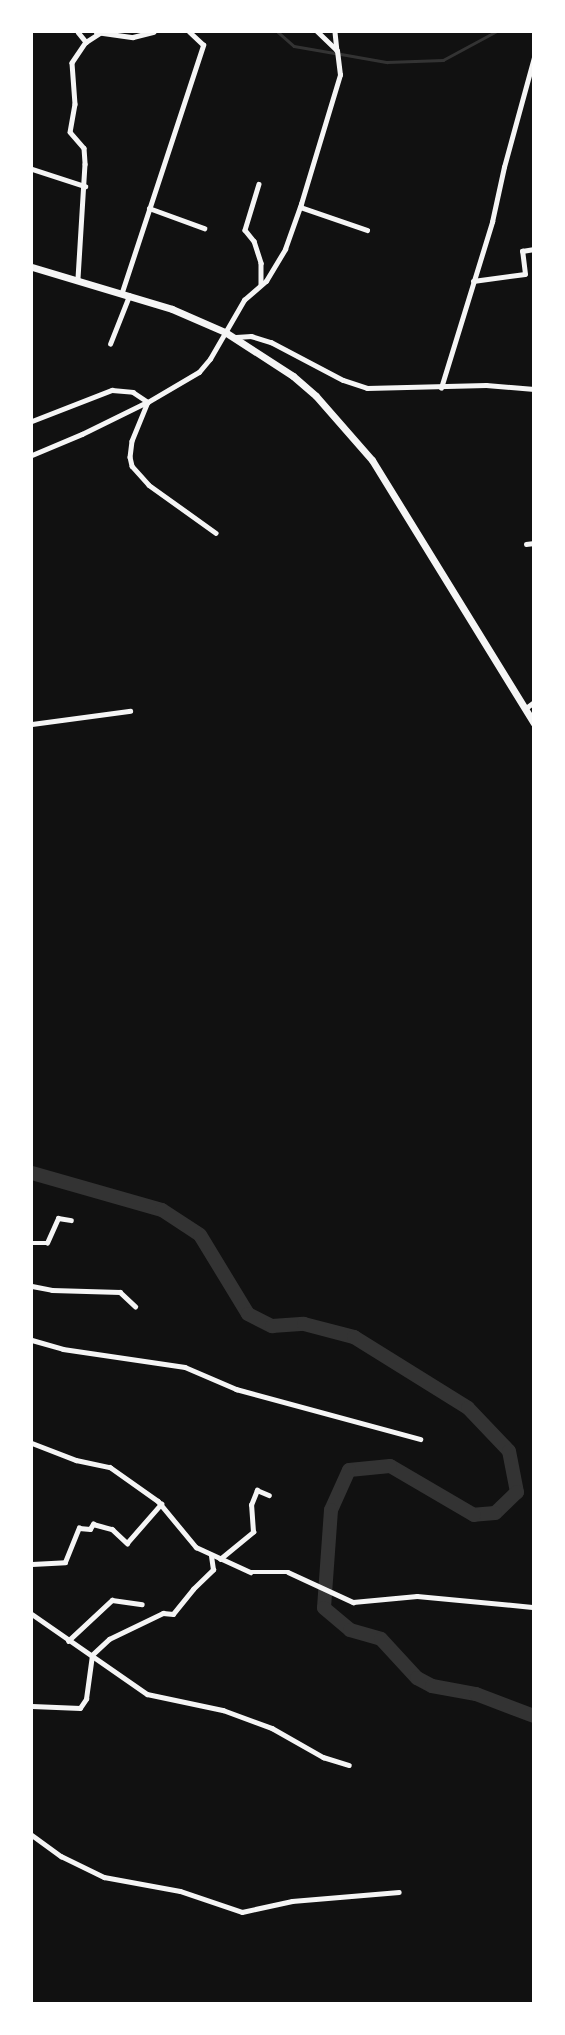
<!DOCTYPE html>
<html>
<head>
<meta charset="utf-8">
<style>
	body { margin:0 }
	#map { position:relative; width:565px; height:2035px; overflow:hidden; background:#111; font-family:"Sofia Sans Condensed",sans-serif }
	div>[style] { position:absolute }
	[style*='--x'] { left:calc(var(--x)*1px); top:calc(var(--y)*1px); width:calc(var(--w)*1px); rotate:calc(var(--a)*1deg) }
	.stream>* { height:2.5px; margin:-1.25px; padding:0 1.25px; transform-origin:1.25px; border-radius:1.25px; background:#333 }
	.river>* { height:14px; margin:-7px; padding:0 7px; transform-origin:7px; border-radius:7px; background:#333 }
	.minor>* { height:4.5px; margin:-2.25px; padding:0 2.25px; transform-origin:2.25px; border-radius:2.25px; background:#f5f5f5 }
	.trunk>* { height:7px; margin:-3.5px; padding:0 3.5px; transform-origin:3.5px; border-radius:3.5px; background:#f5f5f5 }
	span { translate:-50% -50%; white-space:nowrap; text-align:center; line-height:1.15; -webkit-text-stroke:7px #fff; paint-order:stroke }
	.frame { position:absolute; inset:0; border:33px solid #fff; pointer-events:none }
</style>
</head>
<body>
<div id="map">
	<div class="stream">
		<div style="--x:278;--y:32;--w:21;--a:41"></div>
		<div style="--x:294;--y:46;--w:42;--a:9.7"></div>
		<div style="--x:341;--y:54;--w:47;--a:9.9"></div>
		<div style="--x:387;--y:62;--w:56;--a:-2"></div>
		<div style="--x:443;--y:60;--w:59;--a:-28.3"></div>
	</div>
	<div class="river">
		<div style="--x:32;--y:1173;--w:135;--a:15.9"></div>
		<div style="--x:162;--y:1210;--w:45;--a:33.3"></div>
		<div style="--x:200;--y:1235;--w:92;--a:58.7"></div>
		<div style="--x:248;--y:1314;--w:27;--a:27"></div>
		<div style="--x:272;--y:1326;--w:32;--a:-4"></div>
		<div style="--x:304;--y:1324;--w:52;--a:14.6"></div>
		<div style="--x:354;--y:1337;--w:134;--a:31.9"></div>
		<div style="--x:468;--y:1408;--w:59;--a:46.4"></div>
		<div style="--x:509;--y:1451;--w:42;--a:79"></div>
		<div style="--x:517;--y:1492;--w:30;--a:136"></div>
		<div style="--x:495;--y:1513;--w:21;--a:175"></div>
		<div style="--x:474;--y:1515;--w:97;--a:-149.7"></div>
		<div style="--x:390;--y:1466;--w:41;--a:174.4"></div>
		<div style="--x:349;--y:1470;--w:44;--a:114.2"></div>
		<div style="--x:331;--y:1510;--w:98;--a:94.1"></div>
		<div style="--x:324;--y:1608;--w:34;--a:40"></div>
		<div style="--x:350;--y:1630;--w:32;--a:16"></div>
		<div style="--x:381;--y:1639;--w:53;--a:47.3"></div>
		<div style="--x:417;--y:1678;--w:17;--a:28"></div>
		<div style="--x:432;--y:1686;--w:45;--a:10.3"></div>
		<div style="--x:476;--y:1694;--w:62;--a:20.8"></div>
	</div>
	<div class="minor">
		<div style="--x:78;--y:32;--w:13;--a:51"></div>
		<div style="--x:86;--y:42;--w:25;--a:124"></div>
		<div style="--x:72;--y:63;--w:41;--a:85.8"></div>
		<div style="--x:75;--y:104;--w:28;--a:100"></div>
		<div style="--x:70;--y:132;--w:21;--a:49"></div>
		<div style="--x:84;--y:148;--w:16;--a:86"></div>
		<div style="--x:85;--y:164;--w:115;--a:93.5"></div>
		<div style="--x:96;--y:32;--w:37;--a:8"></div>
		<div style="--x:133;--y:37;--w:21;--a:-14"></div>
		<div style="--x:335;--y:32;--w:18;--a:84"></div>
		<div style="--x:86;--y:42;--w:17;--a:-33"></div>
		<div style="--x:32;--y:169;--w:56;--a:17.8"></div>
		<div style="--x:259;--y:184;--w:48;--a:106.9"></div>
		<div style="--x:245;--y:230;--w:14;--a:51"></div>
		<div style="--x:254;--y:241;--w:23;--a:72"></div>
		<div style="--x:261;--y:263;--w:21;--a:90"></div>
		<div style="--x:300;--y:207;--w:71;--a:18.9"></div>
		<div style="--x:149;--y:208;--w:59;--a:20"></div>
		<div style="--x:473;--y:281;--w:52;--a:-7.7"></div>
		<div style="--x:525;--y:274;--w:23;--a:-97"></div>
		<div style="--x:522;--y:251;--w:12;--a:-9"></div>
		<div style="--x:122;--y:292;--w:260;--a:-71.8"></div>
		<div style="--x:203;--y:45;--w:19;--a:-137"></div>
		<div style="--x:236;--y:337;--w:15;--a:-4"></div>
		<div style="--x:251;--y:336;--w:21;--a:17"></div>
		<div style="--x:271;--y:342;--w:81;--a:27.8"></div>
		<div style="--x:343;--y:380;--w:25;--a:18"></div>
		<div style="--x:367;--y:388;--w:119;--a:-1.4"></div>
		<div style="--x:486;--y:385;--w:48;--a:4.8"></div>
		<div style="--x:110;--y:344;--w:52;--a:-68.4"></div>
		<div style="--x:441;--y:388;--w:174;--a:-72.9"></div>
		<div style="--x:492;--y:222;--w:56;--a:-77.7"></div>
		<div style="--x:504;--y:167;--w:114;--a:-74.7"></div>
		<div style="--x:148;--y:402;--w:42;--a:112.3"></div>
		<div style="--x:132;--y:441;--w:16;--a:97"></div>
		<div style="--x:130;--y:457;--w:9;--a:77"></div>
		<div style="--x:132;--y:466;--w:25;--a:48"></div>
		<div style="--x:149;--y:485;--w:82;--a:35.6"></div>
		<div style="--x:32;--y:421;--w:86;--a:-21.2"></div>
		<div style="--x:112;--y:390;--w:21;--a:5"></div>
		<div style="--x:133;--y:392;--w:18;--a:34"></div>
		<div style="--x:148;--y:402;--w:59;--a:-30.5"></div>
		<div style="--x:199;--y:372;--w:17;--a:-50"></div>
		<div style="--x:210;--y:359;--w:68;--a:-60"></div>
		<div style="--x:244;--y:300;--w:29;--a:-41"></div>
		<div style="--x:266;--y:281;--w:37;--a:-59"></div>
		<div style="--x:285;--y:249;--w:48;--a:-70.4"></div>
		<div style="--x:301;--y:204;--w:135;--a:-73.2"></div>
		<div style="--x:340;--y:75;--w:24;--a:-97"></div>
		<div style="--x:337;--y:51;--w:28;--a:-136"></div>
		<div style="--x:32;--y:455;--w:54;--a:-22.8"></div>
		<div style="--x:82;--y:434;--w:72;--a:-26.2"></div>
		<div style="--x:526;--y:544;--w:8;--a:-7"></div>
		<div style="--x:526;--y:708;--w:10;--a:-37"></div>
		<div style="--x:32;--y:724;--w:99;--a:-7.6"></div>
		<div style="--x:32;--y:1243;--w:15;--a:0"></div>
		<div style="--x:47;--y:1243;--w:27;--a:-66"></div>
		<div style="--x:58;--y:1218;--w:13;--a:9"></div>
		<div style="--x:32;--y:1286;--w:20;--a:11"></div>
		<div style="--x:52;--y:1290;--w:68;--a:1.7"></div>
		<div style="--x:120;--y:1292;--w:21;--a:43"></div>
		<div style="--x:32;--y:1340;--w:32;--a:16"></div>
		<div style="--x:63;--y:1349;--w:123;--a:8.4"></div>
		<div style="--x:185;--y:1367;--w:56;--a:23.3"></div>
		<div style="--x:236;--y:1389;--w:191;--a:15.2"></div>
		<div style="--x:32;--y:1443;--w:47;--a:21.1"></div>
		<div style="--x:76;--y:1460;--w:35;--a:12"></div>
		<div style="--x:110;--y:1467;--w:59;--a:35.3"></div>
		<div style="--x:158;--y:1501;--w:60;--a:50.4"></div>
		<div style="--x:196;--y:1547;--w:60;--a:24.8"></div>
		<div style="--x:250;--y:1572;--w:38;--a:0"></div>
		<div style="--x:288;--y:1572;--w:72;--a:24.8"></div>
		<div style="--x:353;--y:1602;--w:64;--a:-5.4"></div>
		<div style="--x:417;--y:1596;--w:118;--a:5.4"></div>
		<div style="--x:220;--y:1559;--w:43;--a:-39.3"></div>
		<div style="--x:253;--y:1532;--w:27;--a:-94"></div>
		<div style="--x:251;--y:1505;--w:16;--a:-68"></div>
		<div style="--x:257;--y:1490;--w:13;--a:23"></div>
		<div style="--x:32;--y:1564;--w:33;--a:-3"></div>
		<div style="--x:65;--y:1562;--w:37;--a:-68"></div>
		<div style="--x:79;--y:1528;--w:11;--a:5"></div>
		<div style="--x:90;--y:1529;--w:6;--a:-59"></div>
		<div style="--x:93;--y:1524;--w:20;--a:15"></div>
		<div style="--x:112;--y:1529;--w:21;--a:43"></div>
		<div style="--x:127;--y:1543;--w:52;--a:-48.9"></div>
		<div style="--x:32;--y:1614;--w:140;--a:34.8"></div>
		<div style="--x:147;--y:1694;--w:78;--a:11.9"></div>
		<div style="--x:223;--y:1710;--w:52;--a:20.2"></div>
		<div style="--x:272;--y:1728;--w:59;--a:29.6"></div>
		<div style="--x:323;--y:1757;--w:27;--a:17"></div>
		<div style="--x:68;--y:1641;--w:60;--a:-43"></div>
		<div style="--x:112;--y:1600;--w:30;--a:8"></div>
		<div style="--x:32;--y:1706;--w:48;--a:2.4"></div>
		<div style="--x:80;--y:1708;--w:11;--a:-56"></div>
		<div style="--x:86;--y:1699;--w:44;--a:-82.2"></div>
		<div style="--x:92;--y:1655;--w:23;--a:-43"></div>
		<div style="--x:109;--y:1639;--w:60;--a:-25.7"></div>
		<div style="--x:163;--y:1613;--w:10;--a:6"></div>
		<div style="--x:173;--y:1614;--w:32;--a:-51"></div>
		<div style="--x:193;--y:1589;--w:28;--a:-44"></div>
		<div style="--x:213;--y:1570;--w:14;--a:-98"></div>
		<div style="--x:32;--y:1835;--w:36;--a:36"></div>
		<div style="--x:61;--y:1856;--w:48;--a:26"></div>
		<div style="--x:104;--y:1877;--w:77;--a:10.4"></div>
		<div style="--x:180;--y:1891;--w:65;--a:18.7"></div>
		<div style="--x:242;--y:1912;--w:51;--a:-12.4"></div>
		<div style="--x:292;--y:1901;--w:107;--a:-4.8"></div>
	</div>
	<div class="trunk">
		<div style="--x:32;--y:267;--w:146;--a:16.7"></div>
		<div style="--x:172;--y:309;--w:58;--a:23.5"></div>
		<div style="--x:225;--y:332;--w:81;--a:32.9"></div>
		<div style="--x:293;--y:376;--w:30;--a:41"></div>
		<div style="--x:316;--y:396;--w:85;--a:48.8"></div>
		<div style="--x:372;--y:460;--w:309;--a:58.4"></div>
	</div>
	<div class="frame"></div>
</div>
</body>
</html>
